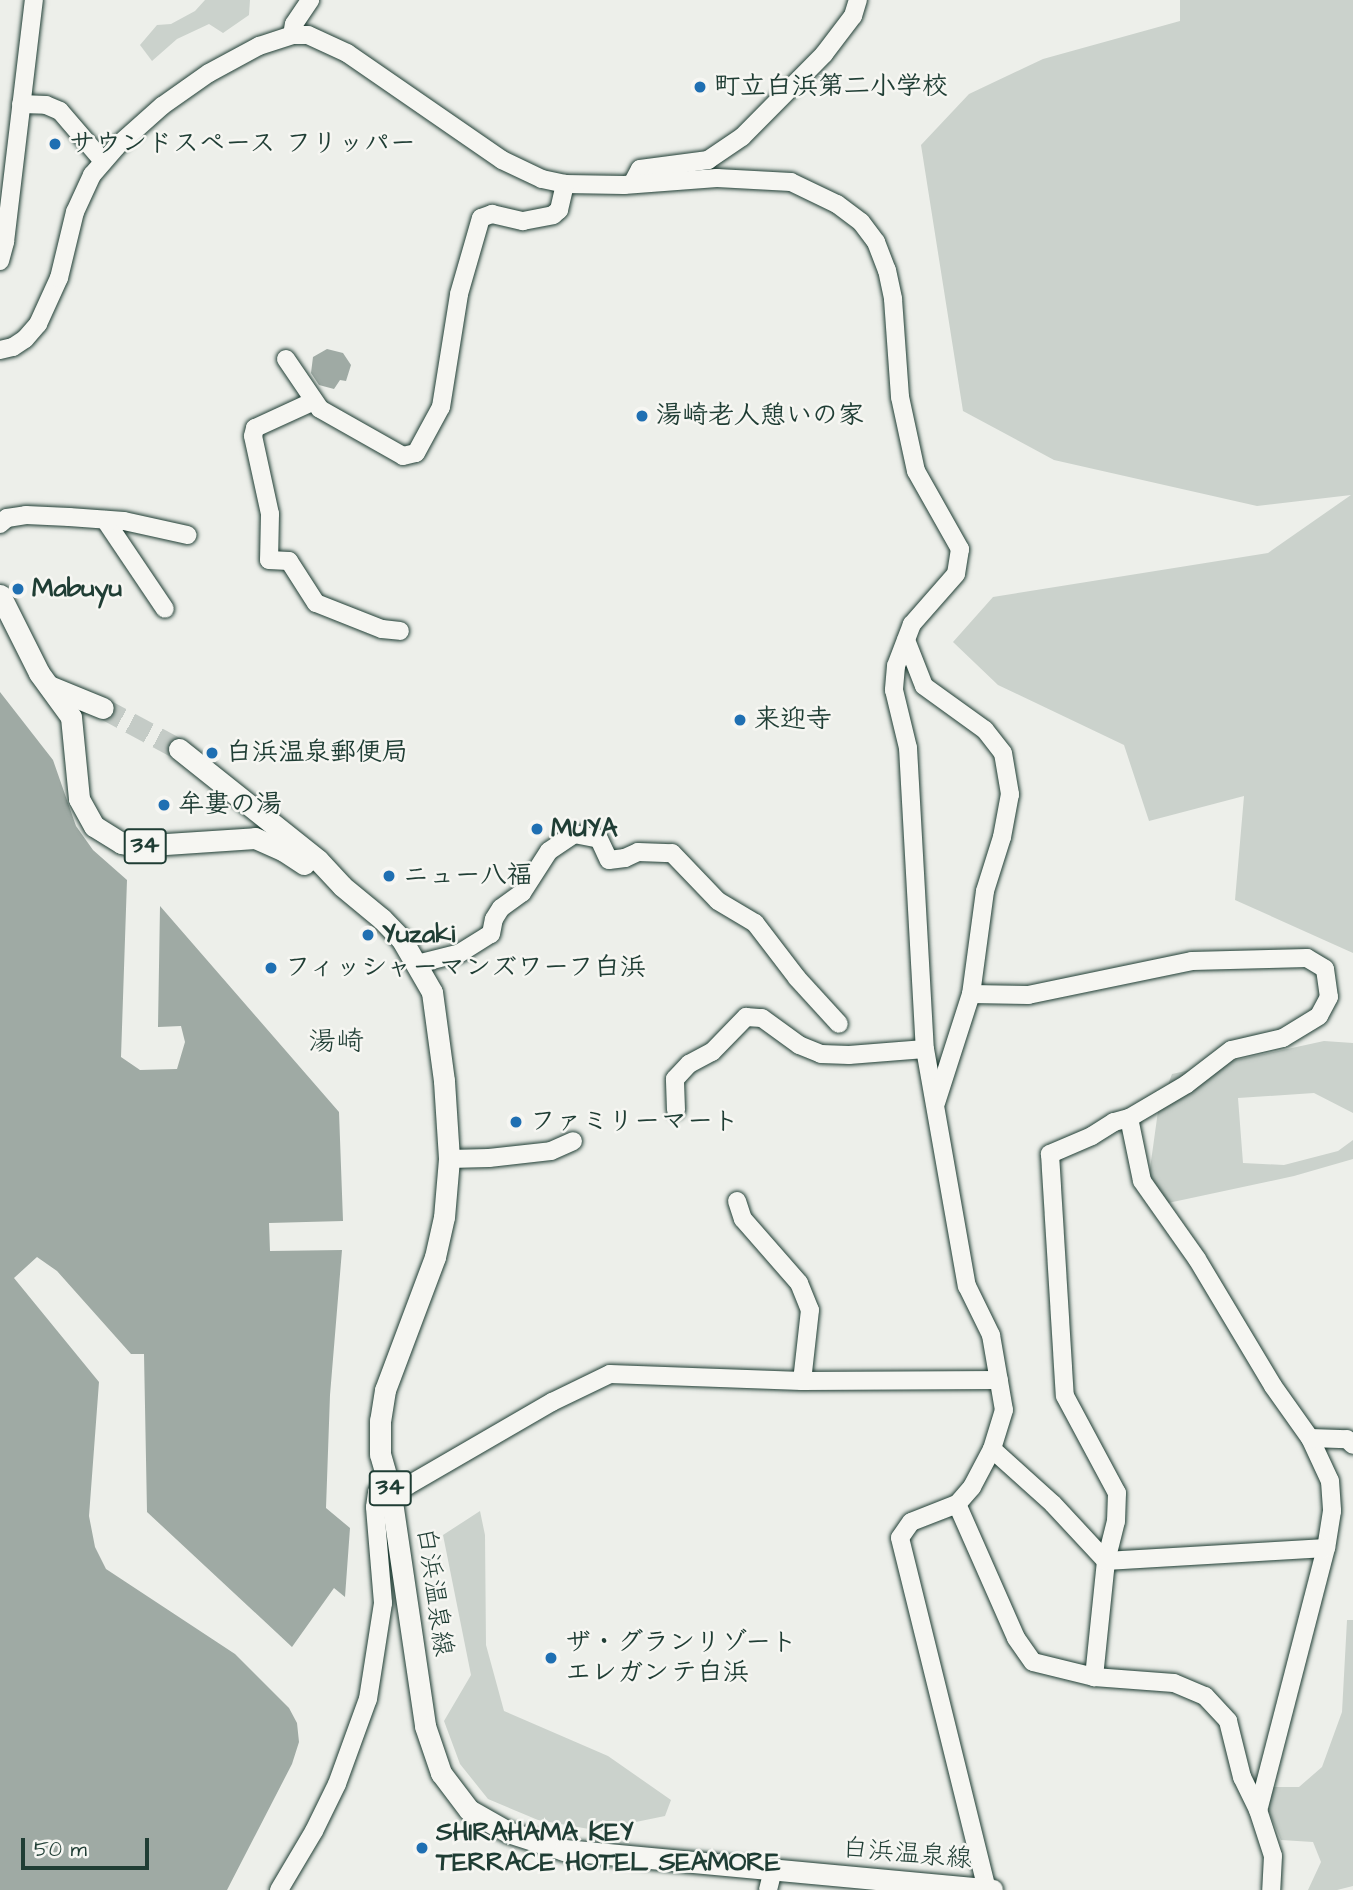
<!DOCTYPE html>
<html>
<head>
<meta charset="utf-8">
<style>
	body { margin:0 }
	#map { position:relative; width:1353px; height:1890px; overflow:hidden; background:#edefea; font-family:"Architects Daughter","Klee One",sans-serif }
	div>[style] { position:absolute }
	[style*='--x'] { left:calc(var(--x)*1px); top:calc(var(--y)*1px); width:calc(var(--w)*1px); rotate:calc(var(--a)*1deg) }
	.green>* { inset:0; background:#cbd2cc }
	.water>* { inset:0; background:#9faaa4 }
	.major-tunnel>* { height:21px; margin-top:-10.5px; transform-origin:0; background:repeating-linear-gradient(90deg,#c4cbc6 0 21px,transparent 0 31px) }
	.roads { filter:drop-shadow(0 0 2px #1f3d34) drop-shadow(0 0 2px #1f3d34) }
	.minor>* { height:18px; margin:-9px; padding:0 9px; transform-origin:9px; border-radius:9px; background:#f6f6f2 }
	.major>* { height:21px; margin:-10.5px; padding:0 10.5px; transform-origin:10.5px; border-radius:10.5px; background:#f6f6f2 }
	.dots>* { width:19px; height:19px; translate:-50% -50%; box-sizing:border-box; border:4px solid #f6f6f2; border-radius:50% }
	span { translate:-50% -50%; white-space:nowrap; text-align:center; line-height:1.15; -webkit-text-stroke:5px #f6f6f2; paint-order:stroke }
	.shield-label span { padding:2px 5px; background:#f6f6f2; border:2px solid; border-radius:5px; -webkit-text-stroke-width:0 }
	.shield-label { font-size:24px; color:#1f3d34; font-weight:700 }
	.poi-label { font-size:26px; color:#1f3d34; font-weight:700 }
	.left { translate:0 -50%; text-align:left }
	.street-label { font-size:26px; color:#1f3d34 }
	.neighbourhood-label { font-size:28px; color:#1f3d34 }
	.scale { position:absolute; left:21px; top:1838px; width:128px; height:32px; box-sizing:border-box; border:4px solid #1f3d34; border-top:0; padding-left:9px; font-size:21px; line-height:24px; white-space:nowrap; color:#1f3d34; -webkit-text-stroke:5px #f6f6f2; paint-order:stroke }
</style>
</head>
<body>
<div id="map">
	<div class="green">
		<div style="clip-path:polygon(205px 0,250px 0,249px 15px,223px 33px,209px 24px,177px 39px,152px 61px,140px 45px,157px 25px,171px 24px,195px 11px)"></div>
		<div style="clip-path:polygon(1180px 0,1353px 0,1353px 953px,1235px 900px,1244px 796px,1149px 821px,1124px 745px,998px 685px,953px 642px,993px 597px,1268px 553px,1351px 495px,1257px 506px,1054px 460px,963px 411px,921px 145px,969px 94px,1043px 59px,1180px 21px)"></div>
		<div style="clip-path:polygon(1324px 1041px,1353px 1043px,1353px 1113px,1314px 1093px,1238px 1098px,1243px 1163px,1284px 1165px,1338px 1151px,1353px 1140px,1353px 1159px,1294px 1176px,1168px 1203px,1149px 1176px,1158px 1111px,1172px 1074px)"></div>
		<div style="clip-path:polygon(480px 1511px,485px 1535px,486px 1645px,504px 1711px,608px 1756px,671px 1800px,665px 1816px,626px 1824px,606px 1832px,538px 1820px,488px 1799px,460px 1764px,444px 1721px,471px 1675px,443px 1535px)"></div>
		<div style="clip-path:polygon(1347px 1620px,1353px 1620px,1353px 1886px,1337px 1890px,1308px 1890px,1321px 1862px,1313px 1842px,1281px 1840px,1268px 1810px,1273px 1787px,1299px 1787px,1322px 1767px,1342px 1712px)"></div>
	</div>
	<div class="water">
		<div style="clip-path:polygon(327px 349px,343px 353px,351px 365px,346px 381px,340px 380px,334px 389px,319px 385px,311px 373px,313px 357px)"></div>
		<div style="clip-path:polygon(0 692px,53px 760px,76px 826px,93px 850px,127px 880px,121px 1057px,140px 1070px,177px 1069px,185px 1042px,181px 1026px,158px 1027px,160px 906px,339px 1112px,343px 1221px,269px 1223px,270px 1251px,342px 1250px,330px 1395px,326px 1508px,350px 1528px,345px 1597px,334px 1588px,292px 1647px,147px 1512px,144px 1354px,131px 1354px,57px 1271px,37px 1257px,14px 1278px,99px 1382px,89px 1516px,95px 1547px,106px 1569px,235px 1654px,289px 1708px,297px 1723px,299px 1742px,292px 1764px,227px 1890px,0 1890px)"></div>
	</div>
	<div class="major-tunnel">
		<div style="--x:103;--y:708;--w:86;--a:28.3"></div>
	</div>
	<div class="roads">
		<div class="minor">
			<div style="--x:292;--y:35;--w:11;--a:-80"></div>
			<div style="--x:294;--y:24;--w:29;--a:-56"></div>
			<div style="--x:21;--y:104;--w:25;--a:2"></div>
			<div style="--x:46;--y:105;--w:15;--a:23"></div>
			<div style="--x:60;--y:111;--w:66;--a:49.3"></div>
			<div style="--x:632;--y:184;--w:17;--a:-62"></div>
			<div style="--x:640;--y:169;--w:69;--a:-7.5"></div>
			<div style="--x:708;--y:160;--w:41;--a:-34.1"></div>
			<div style="--x:742;--y:137;--w:117;--a:-45.3"></div>
			<div style="--x:824;--y:54;--w:48;--a:-52.7"></div>
			<div style="--x:853;--y:16;--w:17;--a:-73"></div>
			<div style="--x:0;--y:261;--w:20;--a:-75"></div>
			<div style="--x:5;--y:242;--w:244;--a:-83.2"></div>
			<div style="--x:0;--y:350;--w:13;--a:-13"></div>
			<div style="--x:13;--y:347;--w:14;--a:-34"></div>
			<div style="--x:25;--y:339;--w:20;--a:-49"></div>
			<div style="--x:38;--y:324;--w:51;--a:-65.5"></div>
			<div style="--x:59;--y:278;--w:68;--a:-76.4"></div>
			<div style="--x:75;--y:212;--w:41;--a:-65.3"></div>
			<div style="--x:92;--y:175;--w:37;--a:-49"></div>
			<div style="--x:116;--y:147;--w:62;--a:-41.7"></div>
			<div style="--x:162;--y:106;--w:57;--a:-35.1"></div>
			<div style="--x:209;--y:73;--w:57;--a:-28.4"></div>
			<div style="--x:259;--y:46;--w:35;--a:-18"></div>
			<div style="--x:292;--y:35;--w:16;--a:0"></div>
			<div style="--x:308;--y:35;--w:43;--a:24.8"></div>
			<div style="--x:347;--y:53;--w:188;--a:34.6"></div>
			<div style="--x:502;--y:160;--w:44;--a:25.4"></div>
			<div style="--x:542;--y:179;--w:24;--a:12"></div>
			<div style="--x:565;--y:184;--w:59;--a:1"></div>
			<div style="--x:624;--y:185;--w:93;--a:-4.3"></div>
			<div style="--x:717;--y:178;--w:74;--a:3.1"></div>
			<div style="--x:791;--y:182;--w:51;--a:25.6"></div>
			<div style="--x:837;--y:204;--w:30;--a:37"></div>
			<div style="--x:861;--y:222;--w:25;--a:53"></div>
			<div style="--x:876;--y:242;--w:30;--a:69"></div>
			<div style="--x:887;--y:270;--w:30;--a:78"></div>
			<div style="--x:893;--y:299;--w:98;--a:85.9"></div>
			<div style="--x:900;--y:397;--w:76;--a:77.8"></div>
			<div style="--x:916;--y:471;--w:90;--a:60.6"></div>
			<div style="--x:960;--y:549;--w:25;--a:99"></div>
			<div style="--x:956;--y:574;--w:67;--a:131.3"></div>
			<div style="--x:912;--y:624;--w:45;--a:110.9"></div>
			<div style="--x:896;--y:666;--w:24;--a:95"></div>
			<div style="--x:894;--y:690;--w:60;--a:76.4"></div>
			<div style="--x:908;--y:748;--w:301;--a:86.8"></div>
			<div style="--x:925;--y:1049;--w:241;--a:80"></div>
			<div style="--x:967;--y:1286;--w:55;--a:63.9"></div>
			<div style="--x:991;--y:1335;--w:76;--a:80.2"></div>
			<div style="--x:1004;--y:1410;--w:41;--a:107.1"></div>
			<div style="--x:992;--y:1449;--w:43;--a:117.8"></div>
			<div style="--x:972;--y:1487;--w:23;--a:131"></div>
			<div style="--x:957;--y:1504;--w:49;--a:158.6"></div>
			<div style="--x:911;--y:1522;--w:19;--a:125"></div>
			<div style="--x:900;--y:1538;--w:363;--a:76.1"></div>
			<div style="--x:286;--y:359;--w:60;--a:55.8"></div>
			<div style="--x:320;--y:409;--w:95;--a:29.5"></div>
			<div style="--x:403;--y:456;--w:13;--a:-13"></div>
			<div style="--x:416;--y:453;--w:52;--a:-61.5"></div>
			<div style="--x:441;--y:407;--w:114;--a:-80.9"></div>
			<div style="--x:459;--y:294;--w:79;--a:-73.9"></div>
			<div style="--x:481;--y:218;--w:12;--a:-20"></div>
			<div style="--x:492;--y:214;--w:32;--a:13"></div>
			<div style="--x:523;--y:221;--w:31;--a:-11"></div>
			<div style="--x:553;--y:215;--w:8;--a:-40"></div>
			<div style="--x:559;--y:210;--w:27;--a:-77"></div>
			<div style="--x:314;--y:401;--w:65;--a:155.4"></div>
			<div style="--x:255;--y:428;--w:8;--a:104"></div>
			<div style="--x:253;--y:436;--w:80;--a:77.7"></div>
			<div style="--x:270;--y:514;--w:46;--a:91.2"></div>
			<div style="--x:269;--y:560;--w:20;--a:3"></div>
			<div style="--x:289;--y:561;--w:50;--a:57.3"></div>
			<div style="--x:316;--y:603;--w:71;--a:21.5"></div>
			<div style="--x:382;--y:629;--w:18;--a:6"></div>
			<div style="--x:105;--y:520;--w:107;--a:56"></div>
			<div style="--x:0;--y:524;--w:9;--a:-41"></div>
			<div style="--x:7;--y:518;--w:19;--a:-9"></div>
			<div style="--x:26;--y:515;--w:43;--a:2.7"></div>
			<div style="--x:69;--y:517;--w:55;--a:4.2"></div>
			<div style="--x:124;--y:521;--w:65;--a:12.5"></div>
			<div style="--x:906;--y:640;--w:49;--a:68.6"></div>
			<div style="--x:924;--y:686;--w:75;--a:35.8"></div>
			<div style="--x:985;--y:730;--w:29;--a:52"></div>
			<div style="--x:1003;--y:753;--w:42;--a:80.3"></div>
			<div style="--x:1010;--y:794;--w:44;--a:100.5"></div>
			<div style="--x:1002;--y:837;--w:57;--a:107.5"></div>
			<div style="--x:985;--y:891;--w:104;--a:97.7"></div>
			<div style="--x:971;--y:994;--w:114;--a:107.8"></div>
			<div style="--x:417;--y:964;--w:44;--a:-14.3"></div>
			<div style="--x:460;--y:953;--w:36;--a:-32"></div>
			<div style="--x:491;--y:934;--w:15;--a:-79"></div>
			<div style="--x:494;--y:919;--w:13;--a:-58"></div>
			<div style="--x:501;--y:908;--w:26;--a:-36"></div>
			<div style="--x:522;--y:893;--w:50;--a:-57.3"></div>
			<div style="--x:549;--y:851;--w:30;--a:-34"></div>
			<div style="--x:574;--y:834;--w:25;--a:11"></div>
			<div style="--x:599;--y:839;--w:23;--a:65"></div>
			<div style="--x:609;--y:860;--w:16;--a:-7"></div>
			<div style="--x:625;--y:858;--w:14;--a:-25"></div>
			<div style="--x:638;--y:852;--w:34;--a:2"></div>
			<div style="--x:672;--y:853;--w:66;--a:46.2"></div>
			<div style="--x:718;--y:901;--w:43;--a:30.7"></div>
			<div style="--x:755;--y:923;--w:69;--a:52.6"></div>
			<div style="--x:797;--y:978;--w:62;--a:47.6"></div>
			<div style="--x:971;--y:994;--w:57;--a:1"></div>
			<div style="--x:1028;--y:995;--w:167;--a:-11.7"></div>
			<div style="--x:1192;--y:961;--w:115;--a:-1.5"></div>
			<div style="--x:1307;--y:958;--w:21;--a:31"></div>
			<div style="--x:1325;--y:969;--w:28;--a:82"></div>
			<div style="--x:1329;--y:997;--w:21;--a:118"></div>
			<div style="--x:1319;--y:1016;--w:42;--a:148.6"></div>
			<div style="--x:1283;--y:1038;--w:53;--a:167"></div>
			<div style="--x:1231;--y:1050;--w:56;--a:142.3"></div>
			<div style="--x:1187;--y:1084;--w:67;--a:149.6"></div>
			<div style="--x:1129;--y:1118;--w:16;--a:165"></div>
			<div style="--x:1114;--y:1122;--w:26;--a:148"></div>
			<div style="--x:1092;--y:1136;--w:46;--a:156.8"></div>
			<div style="--x:1050;--y:1154;--w:242;--a:86.5"></div>
			<div style="--x:1065;--y:1396;--w:110;--a:61.8"></div>
			<div style="--x:1117;--y:1493;--w:28;--a:92"></div>
			<div style="--x:1116;--y:1521;--w:41;--a:104"></div>
			<div style="--x:1106;--y:1561;--w:117;--a:95.9"></div>
			<div style="--x:676;--y:1110;--w:31;--a:-92"></div>
			<div style="--x:675;--y:1079;--w:21;--a:-47"></div>
			<div style="--x:689;--y:1064;--w:26;--a:-28"></div>
			<div style="--x:712;--y:1052;--w:49;--a:-45.8"></div>
			<div style="--x:746;--y:1017;--w:16;--a:4"></div>
			<div style="--x:762;--y:1018;--w:46;--a:36.1"></div>
			<div style="--x:799;--y:1045;--w:24;--a:22"></div>
			<div style="--x:821;--y:1054;--w:28;--a:2"></div>
			<div style="--x:849;--y:1055;--w:76;--a:-4.5"></div>
			<div style="--x:1129;--y:1118;--w:64;--a:78.3"></div>
			<div style="--x:1142;--y:1181;--w:95;--a:54.8"></div>
			<div style="--x:1197;--y:1259;--w:148;--a:59.1"></div>
			<div style="--x:1273;--y:1386;--w:64;--a:54.6"></div>
			<div style="--x:1310;--y:1438;--w:47;--a:65.1"></div>
			<div style="--x:1330;--y:1481;--w:30;--a:86"></div>
			<div style="--x:1332;--y:1511;--w:37;--a:99"></div>
			<div style="--x:1326;--y:1548;--w:271;--a:104.5"></div>
			<div style="--x:449;--y:1159;--w:40;--a:-1.4"></div>
			<div style="--x:489;--y:1158;--w:62;--a:-6.4"></div>
			<div style="--x:551;--y:1151;--w:24;--a:-24"></div>
			<div style="--x:737;--y:1201;--w:19;--a:72"></div>
			<div style="--x:743;--y:1219;--w:85;--a:48.8"></div>
			<div style="--x:799;--y:1283;--w:29;--a:68"></div>
			<div style="--x:810;--y:1310;--w:71;--a:96.4"></div>
			<div style="--x:1310;--y:1438;--w:37;--a:2"></div>
			<div style="--x:1347;--y:1439;--w:8;--a:45"></div>
			<div style="--x:992;--y:1449;--w:82;--a:42"></div>
			<div style="--x:1053;--y:1504;--w:78;--a:47.1"></div>
			<div style="--x:957;--y:1504;--w:146;--a:66.2"></div>
			<div style="--x:1016;--y:1638;--w:29;--a:55"></div>
			<div style="--x:1033;--y:1662;--w:63;--a:13.8"></div>
			<div style="--x:1094;--y:1677;--w:80;--a:4.3"></div>
			<div style="--x:1174;--y:1683;--w:34;--a:23"></div>
			<div style="--x:1205;--y:1696;--w:34;--a:47"></div>
			<div style="--x:1228;--y:1721;--w:58;--a:76"></div>
			<div style="--x:1242;--y:1777;--w:37;--a:64"></div>
			<div style="--x:1258;--y:1810;--w:48;--a:71.9"></div>
			<div style="--x:1273;--y:1856;--w:34;--a:93"></div>
			<div style="--x:1106;--y:1561;--w:220;--a:-3.4"></div>
			<div style="--x:279;--y:1890;--w:69;--a:-59.3"></div>
			<div style="--x:314;--y:1831;--w:52;--a:-63.9"></div>
			<div style="--x:337;--y:1784;--w:90;--a:-70"></div>
			<div style="--x:368;--y:1699;--w:97;--a:-81.1"></div>
			<div style="--x:383;--y:1603;--w:96;--a:-94.8"></div>
			<div style="--x:375;--y:1507;--w:15;--a:-82"></div>
			<div style="--x:377;--y:1492;--w:31;--a:-11"></div>
			<div style="--x:407;--y:1486;--w:168;--a:-30.1"></div>
			<div style="--x:552;--y:1402;--w:64;--a:-25.8"></div>
			<div style="--x:610;--y:1374;--w:192;--a:2.1"></div>
			<div style="--x:802;--y:1381;--w:197;--a:-0.3"></div>
			<div style="--x:768;--y:1890;--w:21;--a:-76"></div>
		</div>
		<div class="major">
			<div style="--x:0;--y:595;--w:87;--a:63.4"></div>
			<div style="--x:39;--y:673;--w:54;--a:54"></div>
			<div style="--x:71;--y:717;--w:82;--a:84.4"></div>
			<div style="--x:79;--y:799;--w:31;--a:61"></div>
			<div style="--x:94;--y:826;--w:32;--a:32"></div>
			<div style="--x:121;--y:843;--w:15;--a:11"></div>
			<div style="--x:136;--y:846;--w:119;--a:-3.8"></div>
			<div style="--x:255;--y:838;--w:32;--a:24"></div>
			<div style="--x:284;--y:851;--w:24;--a:33"></div>
			<div style="--x:49;--y:686;--w:58;--a:22.2"></div>
			<div style="--x:179;--y:749;--w:178;--a:38.6"></div>
			<div style="--x:318;--y:860;--w:35;--a:47"></div>
			<div style="--x:342;--y:886;--w:52;--a:39.5"></div>
			<div style="--x:382;--y:919;--w:29;--a:46"></div>
			<div style="--x:402;--y:940;--w:60;--a:60"></div>
			<div style="--x:432;--y:992;--w:90;--a:82.3"></div>
			<div style="--x:444;--y:1081;--w:78;--a:86.3"></div>
			<div style="--x:449;--y:1159;--w:58;--a:94.9"></div>
			<div style="--x:444;--y:1217;--w:41;--a:102.7"></div>
			<div style="--x:435;--y:1257;--w:142;--a:110.6"></div>
			<div style="--x:385;--y:1390;--w:30;--a:99"></div>
			<div style="--x:380;--y:1420;--w:34;--a:90"></div>
			<div style="--x:380;--y:1454;--w:35;--a:74"></div>
			<div style="--x:390;--y:1488;--w:241;--a:81.6"></div>
			<div style="--x:425;--y:1726;--w:50;--a:71.2"></div>
			<div style="--x:441;--y:1773;--w:46;--a:52.9"></div>
			<div style="--x:469;--y:1810;--w:45;--a:29.4"></div>
			<div style="--x:508;--y:1832;--w:59;--a:17.8"></div>
			<div style="--x:564;--y:1850;--w:430;--a:5.3"></div>
		</div>
	</div>
	<div class="dots">
		<div style="left:700px;top:87px;background:#1f6fb2"></div>
		<div style="left:55px;top:144px;background:#1f6fb2"></div>
		<div style="left:642px;top:416px;background:#1f6fb2"></div>
		<div style="left:18px;top:589px;background:#1f6fb2"></div>
		<div style="left:740px;top:720px;background:#1f6fb2"></div>
		<div style="left:212px;top:753px;background:#1f6fb2"></div>
		<div style="left:164px;top:805px;background:#1f6fb2"></div>
		<div style="left:537px;top:829px;background:#1f6fb2"></div>
		<div style="left:389px;top:876px;background:#1f6fb2"></div>
		<div style="left:368px;top:935px;background:#1f6fb2"></div>
		<div style="left:271px;top:968px;background:#1f6fb2"></div>
		<div style="left:516px;top:1122px;background:#1f6fb2"></div>
		<div style="left:551px;top:1658px;background:#1f6fb2"></div>
		<div style="left:422px;top:1848px;background:#1f6fb2"></div>
	</div>
	<div class="shield-label">
		<span style="left:145px;top:846px">34</span>
		<span style="left:390px;top:1488px">34</span>
	</div>
	<div class="poi-label">
		<span class="left" style="left:714px;top:87px">町立白浜第二小学校</span>
		<span class="left" style="left:69px;top:144px">サウンドスペース フリッパー</span>
		<span class="left" style="left:656px;top:416px">湯崎老人憩いの家</span>
		<span class="left" style="left:32px;top:589px">Mabuyu</span>
		<span class="left" style="left:754px;top:720px">来迎寺</span>
		<span class="left" style="left:226px;top:753px">白浜温泉郵便局</span>
		<span class="left" style="left:178px;top:805px">牟婁の湯</span>
		<span class="left" style="left:551px;top:829px">MUYA</span>
		<span class="left" style="left:403px;top:876px">ニュー八福</span>
		<span class="left" style="left:382px;top:935px">Yuzaki</span>
		<span class="left" style="left:285px;top:968px">フィッシャーマンズワーフ白浜</span>
		<span class="left" style="left:530px;top:1122px">ファミリーマート</span>
		<span class="left" style="left:565px;top:1658px">ザ・グランリゾート<br>エレガンテ白浜</span>
		<span class="left" style="left:436px;top:1848px">SHIRAHAMA KEY<br>TERRACE HOTEL SEAMORE</span>
	</div>
	<div class="street-label">
		<span style="left:434px;top:1592px;rotate:82deg">白浜温泉線</span>
		<span style="left:907px;top:1854px;rotate:5deg">白浜温泉線</span>
	</div>
	<div class="neighbourhood-label">
		<span style="left:336px;top:1042px">湯崎</span>
	</div>
	<div class="scale">50 m</div>
</div>
</body>
</html>
